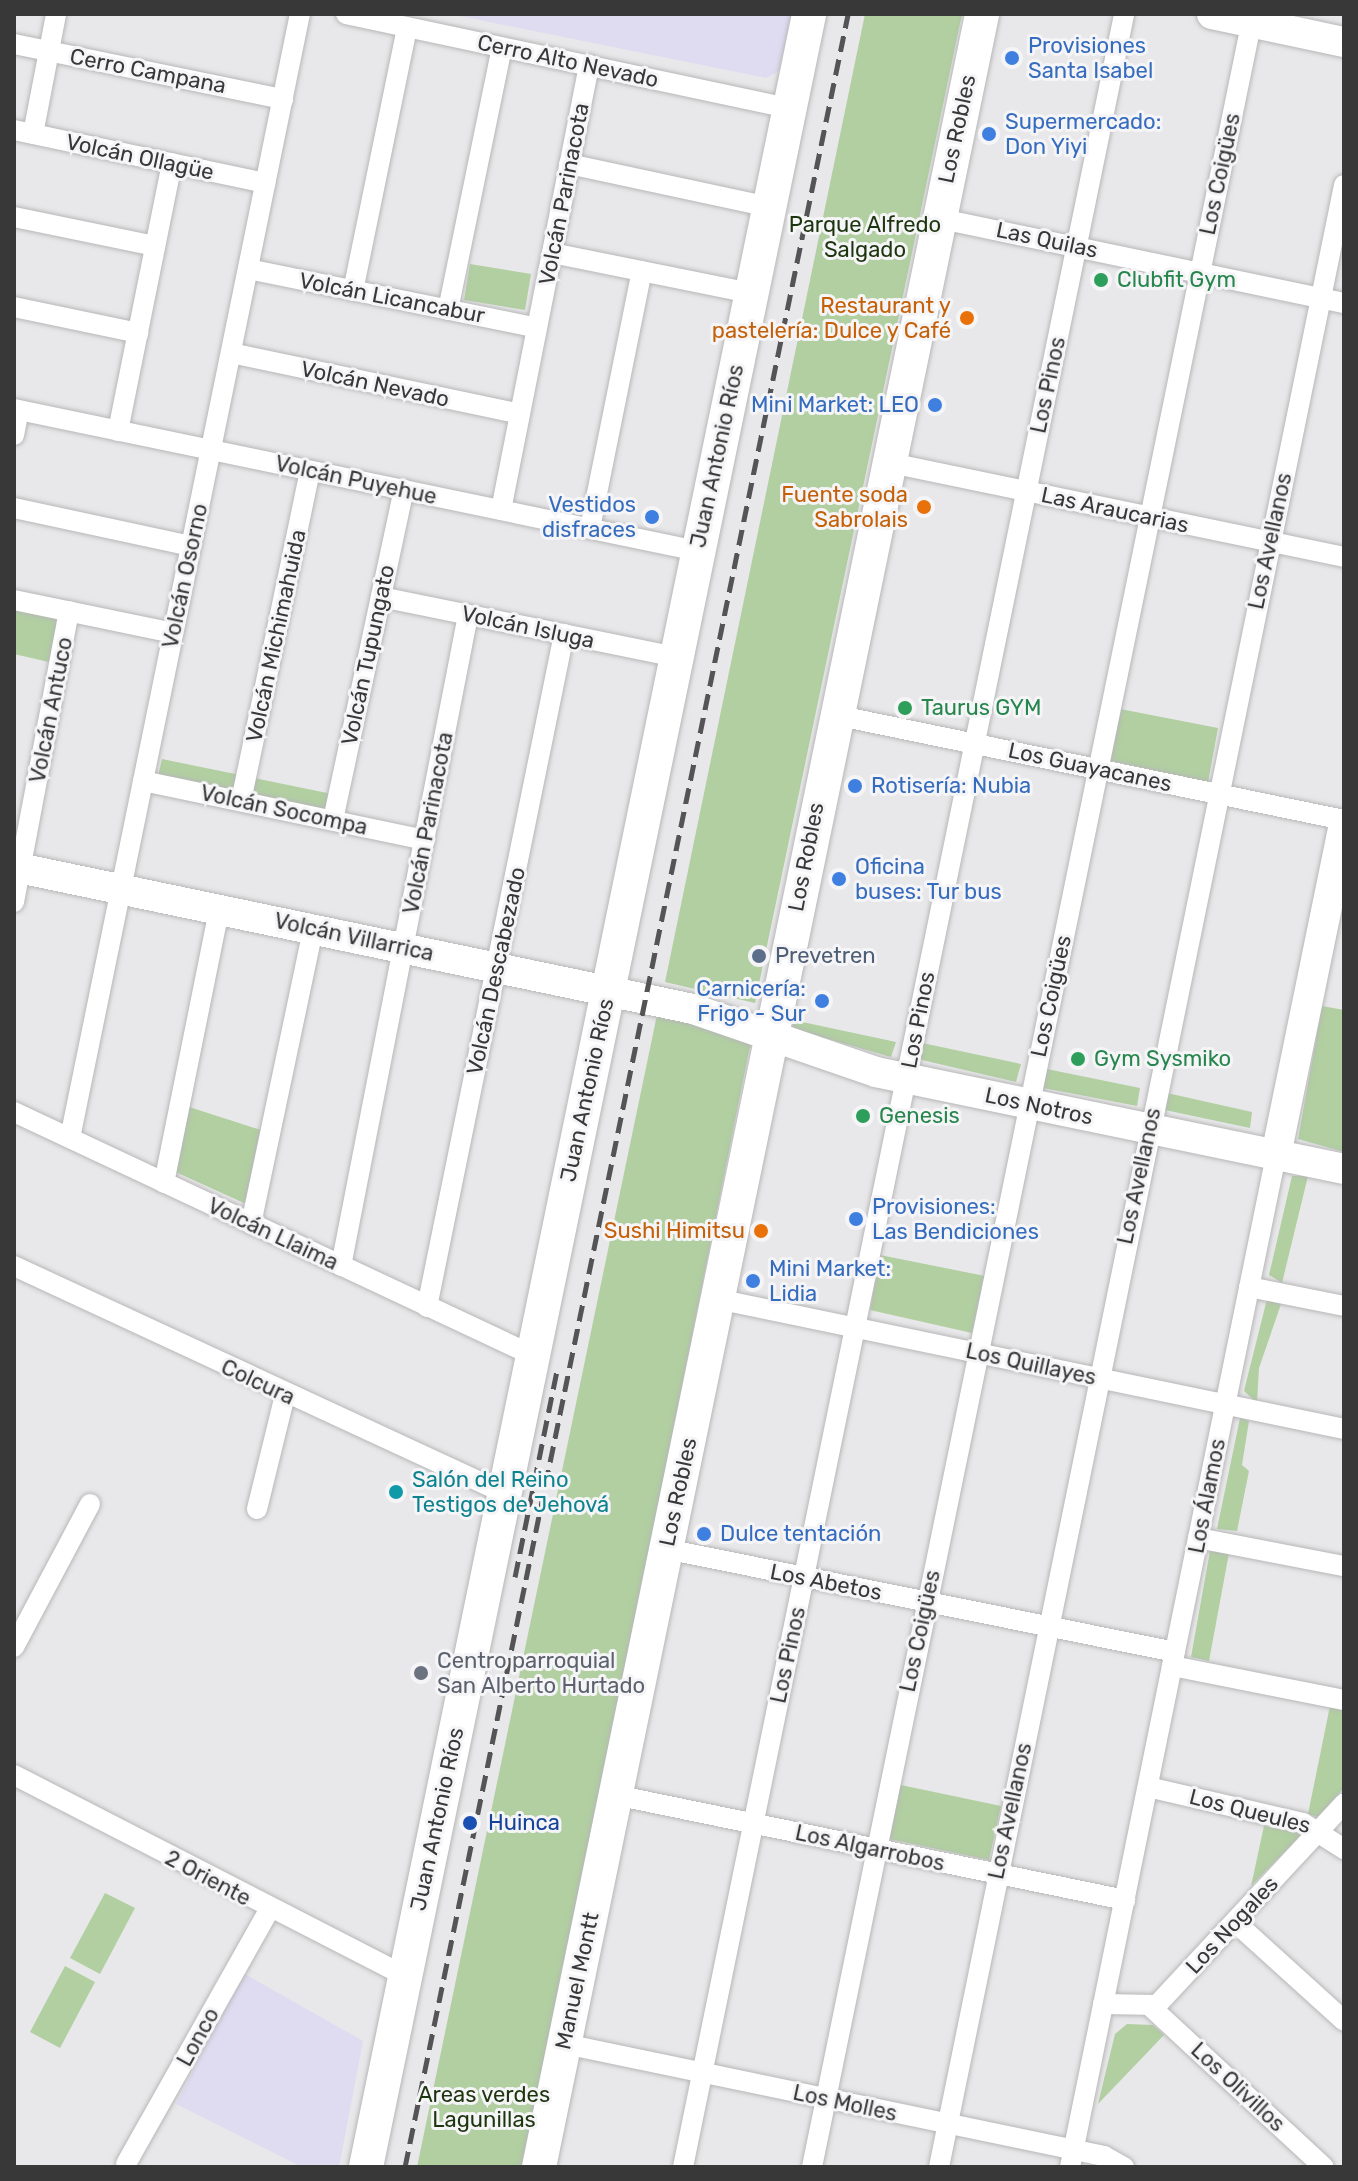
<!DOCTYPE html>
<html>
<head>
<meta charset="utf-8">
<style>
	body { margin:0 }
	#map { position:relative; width:1358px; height:2181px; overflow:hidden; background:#e8e8ea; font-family:Rubik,sans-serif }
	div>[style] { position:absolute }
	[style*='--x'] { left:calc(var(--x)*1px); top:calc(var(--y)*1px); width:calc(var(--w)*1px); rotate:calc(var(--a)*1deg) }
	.commercial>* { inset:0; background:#dfdbf1 }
	.green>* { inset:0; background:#b1cfa1 }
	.roads { filter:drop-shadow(0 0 2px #b7b7b8) drop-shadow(0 0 2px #b7b7b8) }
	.street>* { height:20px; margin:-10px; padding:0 10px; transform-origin:10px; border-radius:10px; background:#fff }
	.secondary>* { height:30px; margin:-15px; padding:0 15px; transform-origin:15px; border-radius:15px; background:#fff }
	.primary>* { height:34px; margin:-17px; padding:0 17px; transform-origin:17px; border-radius:17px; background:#fff }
	.rail>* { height:5px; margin-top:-2.5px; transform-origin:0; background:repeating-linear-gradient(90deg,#545456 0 16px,transparent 0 24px) }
	.dots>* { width:22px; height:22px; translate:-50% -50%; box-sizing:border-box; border:4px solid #f5f5f7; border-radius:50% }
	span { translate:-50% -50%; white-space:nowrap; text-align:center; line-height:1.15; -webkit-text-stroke:6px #f5f5f7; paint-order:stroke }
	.shop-label { font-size:22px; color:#366cbe }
	.left { translate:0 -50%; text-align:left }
	.right { translate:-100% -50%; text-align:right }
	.street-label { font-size:22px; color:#383839 }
	.park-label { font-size:22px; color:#1d350e }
	.leisure-label { font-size:22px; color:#27864d }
	.food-label { font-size:22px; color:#c56008 }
	.service-label { font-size:22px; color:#4e5e75 }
	.culture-label { font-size:22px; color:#0d838f }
	.worship-label { font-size:22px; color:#5b616d }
	.transit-label { font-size:22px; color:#164399 }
	.frame { position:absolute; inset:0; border:16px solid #383839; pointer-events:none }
</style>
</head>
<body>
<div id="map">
	<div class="commercial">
		<div style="clip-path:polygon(450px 14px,792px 14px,781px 70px,766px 78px)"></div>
		<div style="clip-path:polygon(243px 1973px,363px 2041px,339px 2167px,302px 2167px,176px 2104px)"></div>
	</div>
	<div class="green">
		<div style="clip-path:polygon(865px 14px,962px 14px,755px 1003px,665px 982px)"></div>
		<div style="clip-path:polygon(470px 264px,531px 274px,525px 310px,464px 300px)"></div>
		<div style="clip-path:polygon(14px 606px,57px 615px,53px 663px,14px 654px)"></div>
		<div style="clip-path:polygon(1115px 708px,1218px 728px,1208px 782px,1107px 760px)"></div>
		<div style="clip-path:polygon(162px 759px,332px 794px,329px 811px,158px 776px)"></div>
		<div style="clip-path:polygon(1322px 1006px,1344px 1010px,1344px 1152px,1298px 1139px)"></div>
		<div style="clip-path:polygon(658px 1010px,752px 1036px,526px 2167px,417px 2167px)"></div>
		<div style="clip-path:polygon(793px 1020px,896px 1042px,891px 1057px,793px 1029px)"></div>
		<div style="clip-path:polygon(908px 1040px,1021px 1064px,1016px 1082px,905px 1056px)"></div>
		<div style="clip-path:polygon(1032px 1066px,1140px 1088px,1137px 1106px,1028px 1085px)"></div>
		<div style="clip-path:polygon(1149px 1089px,1252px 1112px,1250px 1128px,1146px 1106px)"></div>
		<div style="clip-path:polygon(183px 1105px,264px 1131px,252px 1198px,244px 1203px,169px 1169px)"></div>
		<div style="clip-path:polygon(1292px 1176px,1308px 1176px,1282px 1283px,1269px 1275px)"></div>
		<div style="clip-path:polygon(880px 1255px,985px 1276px,972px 1333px,870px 1310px)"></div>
		<div style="clip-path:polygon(1267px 1299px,1281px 1304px,1259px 1368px,1257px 1403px,1244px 1391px)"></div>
		<div style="clip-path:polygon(1240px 1418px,1249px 1421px,1242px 1465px,1249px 1471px,1237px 1531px,1217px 1529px)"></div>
		<div style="clip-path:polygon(1210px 1551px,1229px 1553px,1209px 1661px,1191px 1657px)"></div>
		<div style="clip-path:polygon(1330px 1706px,1344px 1709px,1344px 1788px,1318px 1817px,1308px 1814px)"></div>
		<div style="clip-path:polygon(896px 1784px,1001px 1806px,989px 1860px,884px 1838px)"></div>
		<div style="clip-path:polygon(1264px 1826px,1302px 1834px,1251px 1886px)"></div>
		<div style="clip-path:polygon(105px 1893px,135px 1908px,100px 1974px,70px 1958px)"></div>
		<div style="clip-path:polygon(65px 1966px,95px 1982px,60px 2048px,30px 2032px)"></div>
		<div style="clip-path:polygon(1127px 2024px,1153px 2025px,1164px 2035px,1098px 2104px,1115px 2034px)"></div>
	</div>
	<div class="roads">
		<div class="street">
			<div style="--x:346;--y:14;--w:454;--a:12"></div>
			<div style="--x:14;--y:44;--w:275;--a:11.6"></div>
			<div style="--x:14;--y:130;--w:257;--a:11.9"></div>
			<div style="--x:33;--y:134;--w:122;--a:-79.1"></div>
			<div style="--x:569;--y:164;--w:205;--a:12.1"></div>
			<div style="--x:14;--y:217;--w:144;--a:11.6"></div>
			<div style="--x:937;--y:218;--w:416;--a:11.8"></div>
			<div style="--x:552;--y:253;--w:203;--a:11.4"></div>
			<div style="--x:248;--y:269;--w:295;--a:11.5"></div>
			<div style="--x:353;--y:291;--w:269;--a:-78.4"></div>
			<div style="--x:14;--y:307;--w:127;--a:11.8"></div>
			<div style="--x:448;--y:310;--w:268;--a:-78.4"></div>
			<div style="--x:231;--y:353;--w:295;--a:11.9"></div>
			<div style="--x:14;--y:409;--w:698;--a:11.74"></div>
			<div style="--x:118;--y:431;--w:273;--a:-78.6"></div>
			<div style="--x:14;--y:435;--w:25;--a:-79"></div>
			<div style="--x:886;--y:462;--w:468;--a:11.7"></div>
			<div style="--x:14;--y:508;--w:181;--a:12.1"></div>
			<div style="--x:501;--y:510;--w:454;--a:-78.8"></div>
			<div style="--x:590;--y:528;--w:262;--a:-78.6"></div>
			<div style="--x:381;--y:597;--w:300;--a:11.5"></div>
			<div style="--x:14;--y:600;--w:162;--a:11.7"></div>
			<div style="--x:835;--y:715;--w:520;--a:11.66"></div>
			<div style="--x:143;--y:781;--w:288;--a:11.8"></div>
			<div style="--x:241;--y:801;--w:337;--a:-78.2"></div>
			<div style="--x:333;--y:820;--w:338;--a:-77.9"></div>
			<div style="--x:14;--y:902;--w:296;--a:-79.3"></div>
			<div style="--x:14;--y:1112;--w:572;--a:25.13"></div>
			<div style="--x:70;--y:1138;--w:1147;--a:-78.44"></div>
			<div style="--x:164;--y:1183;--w:279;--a:-78.6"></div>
			<div style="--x:251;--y:1224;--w:301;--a:-78.1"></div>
			<div style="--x:14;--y:1266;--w:540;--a:24.86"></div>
			<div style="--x:341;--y:1266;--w:663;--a:-78.96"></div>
			<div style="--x:1249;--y:1287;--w:97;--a:11.3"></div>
			<div style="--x:717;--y:1299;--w:640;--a:11.71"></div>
			<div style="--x:427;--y:1307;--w:687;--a:-78.49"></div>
			<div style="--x:257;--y:1509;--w:117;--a:-76.2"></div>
			<div style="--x:1198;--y:1538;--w:149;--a:10.9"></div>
			<div style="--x:666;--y:1549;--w:519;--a:11.44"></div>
			<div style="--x:14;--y:1647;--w:162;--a:-62"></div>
			<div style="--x:1172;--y:1666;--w:175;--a:11.2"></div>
			<div style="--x:14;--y:1775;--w:440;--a:27.2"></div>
			<div style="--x:1148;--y:1787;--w:159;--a:13.1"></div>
			<div style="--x:1303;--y:1823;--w:49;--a:32.4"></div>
			<div style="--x:615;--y:1795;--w:521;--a:11.63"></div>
			<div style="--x:1235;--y:1922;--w:147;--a:42.2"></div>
			<div style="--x:1103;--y:2004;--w:54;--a:1.1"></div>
			<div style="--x:1157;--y:2005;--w:275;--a:-47.1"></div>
			<div style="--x:1152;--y:2008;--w:234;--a:42.8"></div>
			<div style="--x:565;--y:2044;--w:551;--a:11.74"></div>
			<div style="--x:1104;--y:2156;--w:23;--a:29"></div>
			<div style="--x:126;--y:2164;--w:291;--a:-60.6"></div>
			<div style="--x:683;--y:2167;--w:2198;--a:-78.42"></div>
			<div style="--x:812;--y:2167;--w:2198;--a:-78.42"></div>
			<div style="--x:939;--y:2167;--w:2023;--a:-78.45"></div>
			<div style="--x:1070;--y:2167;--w:1033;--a:-78.49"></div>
		</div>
		<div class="secondary">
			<div style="--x:1212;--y:14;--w:135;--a:12"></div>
			<div style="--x:14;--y:867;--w:694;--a:11.81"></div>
			<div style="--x:693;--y:1009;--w:194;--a:19"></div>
			<div style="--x:876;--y:1072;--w:478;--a:11.7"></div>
			<div style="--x:1276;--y:1155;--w:337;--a:-78.4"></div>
		</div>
		<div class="primary">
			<div style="--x:366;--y:2167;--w:2198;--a:-78.37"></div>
			<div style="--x:539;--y:2167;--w:2198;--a:-78.37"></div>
		</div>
	</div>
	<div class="rail">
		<div style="--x:515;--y:1577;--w:215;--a:-78.5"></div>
		<div style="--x:405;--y:2167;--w:2198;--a:-78.37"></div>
	</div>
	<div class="dots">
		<div style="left:1012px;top:58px;background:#3f7fe0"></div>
		<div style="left:989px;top:134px;background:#3f7fe0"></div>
		<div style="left:1101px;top:280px;background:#2e9e5b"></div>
		<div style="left:967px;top:318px;background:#e8710a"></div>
		<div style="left:935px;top:405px;background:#3f7fe0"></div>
		<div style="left:924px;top:507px;background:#e8710a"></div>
		<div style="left:652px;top:517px;background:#3f7fe0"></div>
		<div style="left:905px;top:708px;background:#2e9e5b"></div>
		<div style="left:855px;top:786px;background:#3f7fe0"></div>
		<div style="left:839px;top:879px;background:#3f7fe0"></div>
		<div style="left:759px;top:956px;background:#5c6f8a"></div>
		<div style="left:822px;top:1001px;background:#3f7fe0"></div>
		<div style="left:1078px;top:1059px;background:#2e9e5b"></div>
		<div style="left:863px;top:1116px;background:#2e9e5b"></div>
		<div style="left:856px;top:1219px;background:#3f7fe0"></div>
		<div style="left:761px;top:1231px;background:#e8710a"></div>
		<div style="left:753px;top:1281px;background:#3f7fe0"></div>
		<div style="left:396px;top:1492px;background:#0f9aa8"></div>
		<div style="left:704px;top:1534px;background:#3f7fe0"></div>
		<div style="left:421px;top:1673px;background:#6b7280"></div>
		<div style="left:470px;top:1823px;background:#1a4fb4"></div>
	</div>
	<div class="shop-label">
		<span class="left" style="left:1028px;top:58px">Provisiones<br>Santa Isabel</span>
		<span class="left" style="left:1005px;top:134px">Supermercado:<br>Don Yiyi</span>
		<span class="right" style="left:919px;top:405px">Mini Market: LEO</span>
		<span class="right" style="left:636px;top:517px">Vestidos<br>disfraces</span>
		<span class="left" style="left:871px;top:786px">Rotisería: Nubia</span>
		<span class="left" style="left:855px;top:879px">Oficina<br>buses: Tur bus</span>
		<span class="right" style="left:806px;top:1001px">Carnicería:<br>Frigo - Sur</span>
		<span class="left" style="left:872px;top:1219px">Provisiones:<br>Las Bendiciones</span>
		<span class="left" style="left:769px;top:1281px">Mini Market:<br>Lidia</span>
		<span class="left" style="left:720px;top:1534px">Dulce tentación</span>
	</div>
	<div class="street-label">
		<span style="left:568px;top:61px;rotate:12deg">Cerro Alto Nevado</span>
		<span style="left:148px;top:71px;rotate:11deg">Cerro Campana</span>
		<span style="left:957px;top:129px;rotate:-78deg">Los Robles</span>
		<span style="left:140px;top:157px;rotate:12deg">Volcán Ollagüe</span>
		<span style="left:1220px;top:174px;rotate:-78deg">Los Coigües</span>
		<span style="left:564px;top:194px;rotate:-79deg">Volcán Parinacota</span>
		<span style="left:1047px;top:240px;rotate:12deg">Las Quilas</span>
		<span style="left:392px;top:298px;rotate:11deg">Volcán Licancabur</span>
		<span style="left:375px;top:384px;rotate:12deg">Volcán Nevado</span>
		<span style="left:1048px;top:385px;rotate:-78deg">Los Pinos</span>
		<span style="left:717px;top:456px;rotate:-78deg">Juan Antonio Ríos</span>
		<span style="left:356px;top:480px;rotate:12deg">Volcán Puyehue</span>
		<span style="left:1115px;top:510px;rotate:12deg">Las Araucarias</span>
		<span style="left:1270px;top:541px;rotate:-78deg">Los Avellanos</span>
		<span style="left:185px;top:576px;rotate:-78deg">Volcán Osorno</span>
		<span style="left:528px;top:627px;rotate:12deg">Volcán Isluga</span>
		<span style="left:276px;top:636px;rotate:-78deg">Volcán Michimahuida</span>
		<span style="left:368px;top:655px;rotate:-78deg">Volcán Tupungato</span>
		<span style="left:51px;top:710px;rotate:-79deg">Volcán Antuco</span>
		<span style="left:1090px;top:767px;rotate:12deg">Los Guayacanes</span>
		<span style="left:284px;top:810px;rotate:12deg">Volcán Socompa</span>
		<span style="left:428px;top:823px;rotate:-79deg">Volcán Parinacota</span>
		<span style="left:806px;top:857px;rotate:-79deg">Los Robles</span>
		<span style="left:354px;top:937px;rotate:12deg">Volcán Villarrica</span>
		<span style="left:496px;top:971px;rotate:-78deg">Volcán Descabezado</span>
		<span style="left:1051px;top:996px;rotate:-78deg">Los Coigües</span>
		<span style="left:918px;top:1020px;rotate:-79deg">Los Pinos</span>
		<span style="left:587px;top:1090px;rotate:-78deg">Juan Antonio Ríos</span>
		<span style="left:1039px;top:1106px;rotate:12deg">Los Notros</span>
		<span style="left:1139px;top:1176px;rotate:-78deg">Los Avellanos</span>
		<span style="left:273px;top:1234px;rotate:25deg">Volcán Llaima</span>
		<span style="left:1031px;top:1364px;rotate:12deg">Los Quillayes</span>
		<span style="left:258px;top:1382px;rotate:25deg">Colcura</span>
		<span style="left:678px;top:1492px;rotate:-78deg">Los Robles</span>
		<span style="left:1207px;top:1496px;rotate:-79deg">Los Álamos</span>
		<span style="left:826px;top:1582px;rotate:11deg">Los Abetos</span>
		<span style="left:920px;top:1631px;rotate:-78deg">Los Coigües</span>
		<span style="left:788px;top:1655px;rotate:-78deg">Los Pinos</span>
		<span style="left:1010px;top:1811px;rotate:-78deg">Los Avellanos</span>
		<span style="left:1250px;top:1811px;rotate:14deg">Los Queules</span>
		<span style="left:437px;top:1819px;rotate:-78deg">Juan Antonio Ríos</span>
		<span style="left:870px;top:1848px;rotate:12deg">Los Algarrobos</span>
		<span style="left:208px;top:1878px;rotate:28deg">2 Oriente</span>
		<span style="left:1232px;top:1925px;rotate:-47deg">Los Nogales</span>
		<span style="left:577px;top:1981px;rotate:-78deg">Manuel Montt</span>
		<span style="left:198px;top:2037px;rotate:-61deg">Lonco</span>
		<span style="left:1238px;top:2087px;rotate:43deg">Los Olivillos</span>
		<span style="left:845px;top:2103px;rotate:12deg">Los Molles</span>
	</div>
	<div class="park-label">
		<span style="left:865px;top:237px">Parque Alfredo<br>Salgado</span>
		<span style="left:484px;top:2107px">Areas verdes<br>Lagunillas</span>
	</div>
	<div class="leisure-label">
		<span class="left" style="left:1117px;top:280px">Clubfit Gym</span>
		<span class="left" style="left:921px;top:708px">Taurus GYM</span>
		<span class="left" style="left:1094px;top:1059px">Gym Sysmiko</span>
		<span class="left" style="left:879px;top:1116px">Genesis</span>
	</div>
	<div class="food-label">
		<span class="right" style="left:951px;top:318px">Restaurant y<br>pastelería: Dulce y Café</span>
		<span class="right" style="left:908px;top:507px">Fuente soda<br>Sabrolais</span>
		<span class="right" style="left:745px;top:1231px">Sushi Himitsu</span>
	</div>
	<div class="service-label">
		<span class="left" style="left:775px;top:956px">Prevetren</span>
	</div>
	<div class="culture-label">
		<span class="left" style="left:412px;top:1492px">Salón del Reino<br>Testigos de Jehová</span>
	</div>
	<div class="worship-label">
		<span class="left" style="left:437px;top:1673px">Centro parroquial<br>San Alberto Hurtado</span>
	</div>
	<div class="transit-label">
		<span class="left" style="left:488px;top:1823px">Huinca</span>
	</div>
	<div class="frame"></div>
</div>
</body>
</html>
